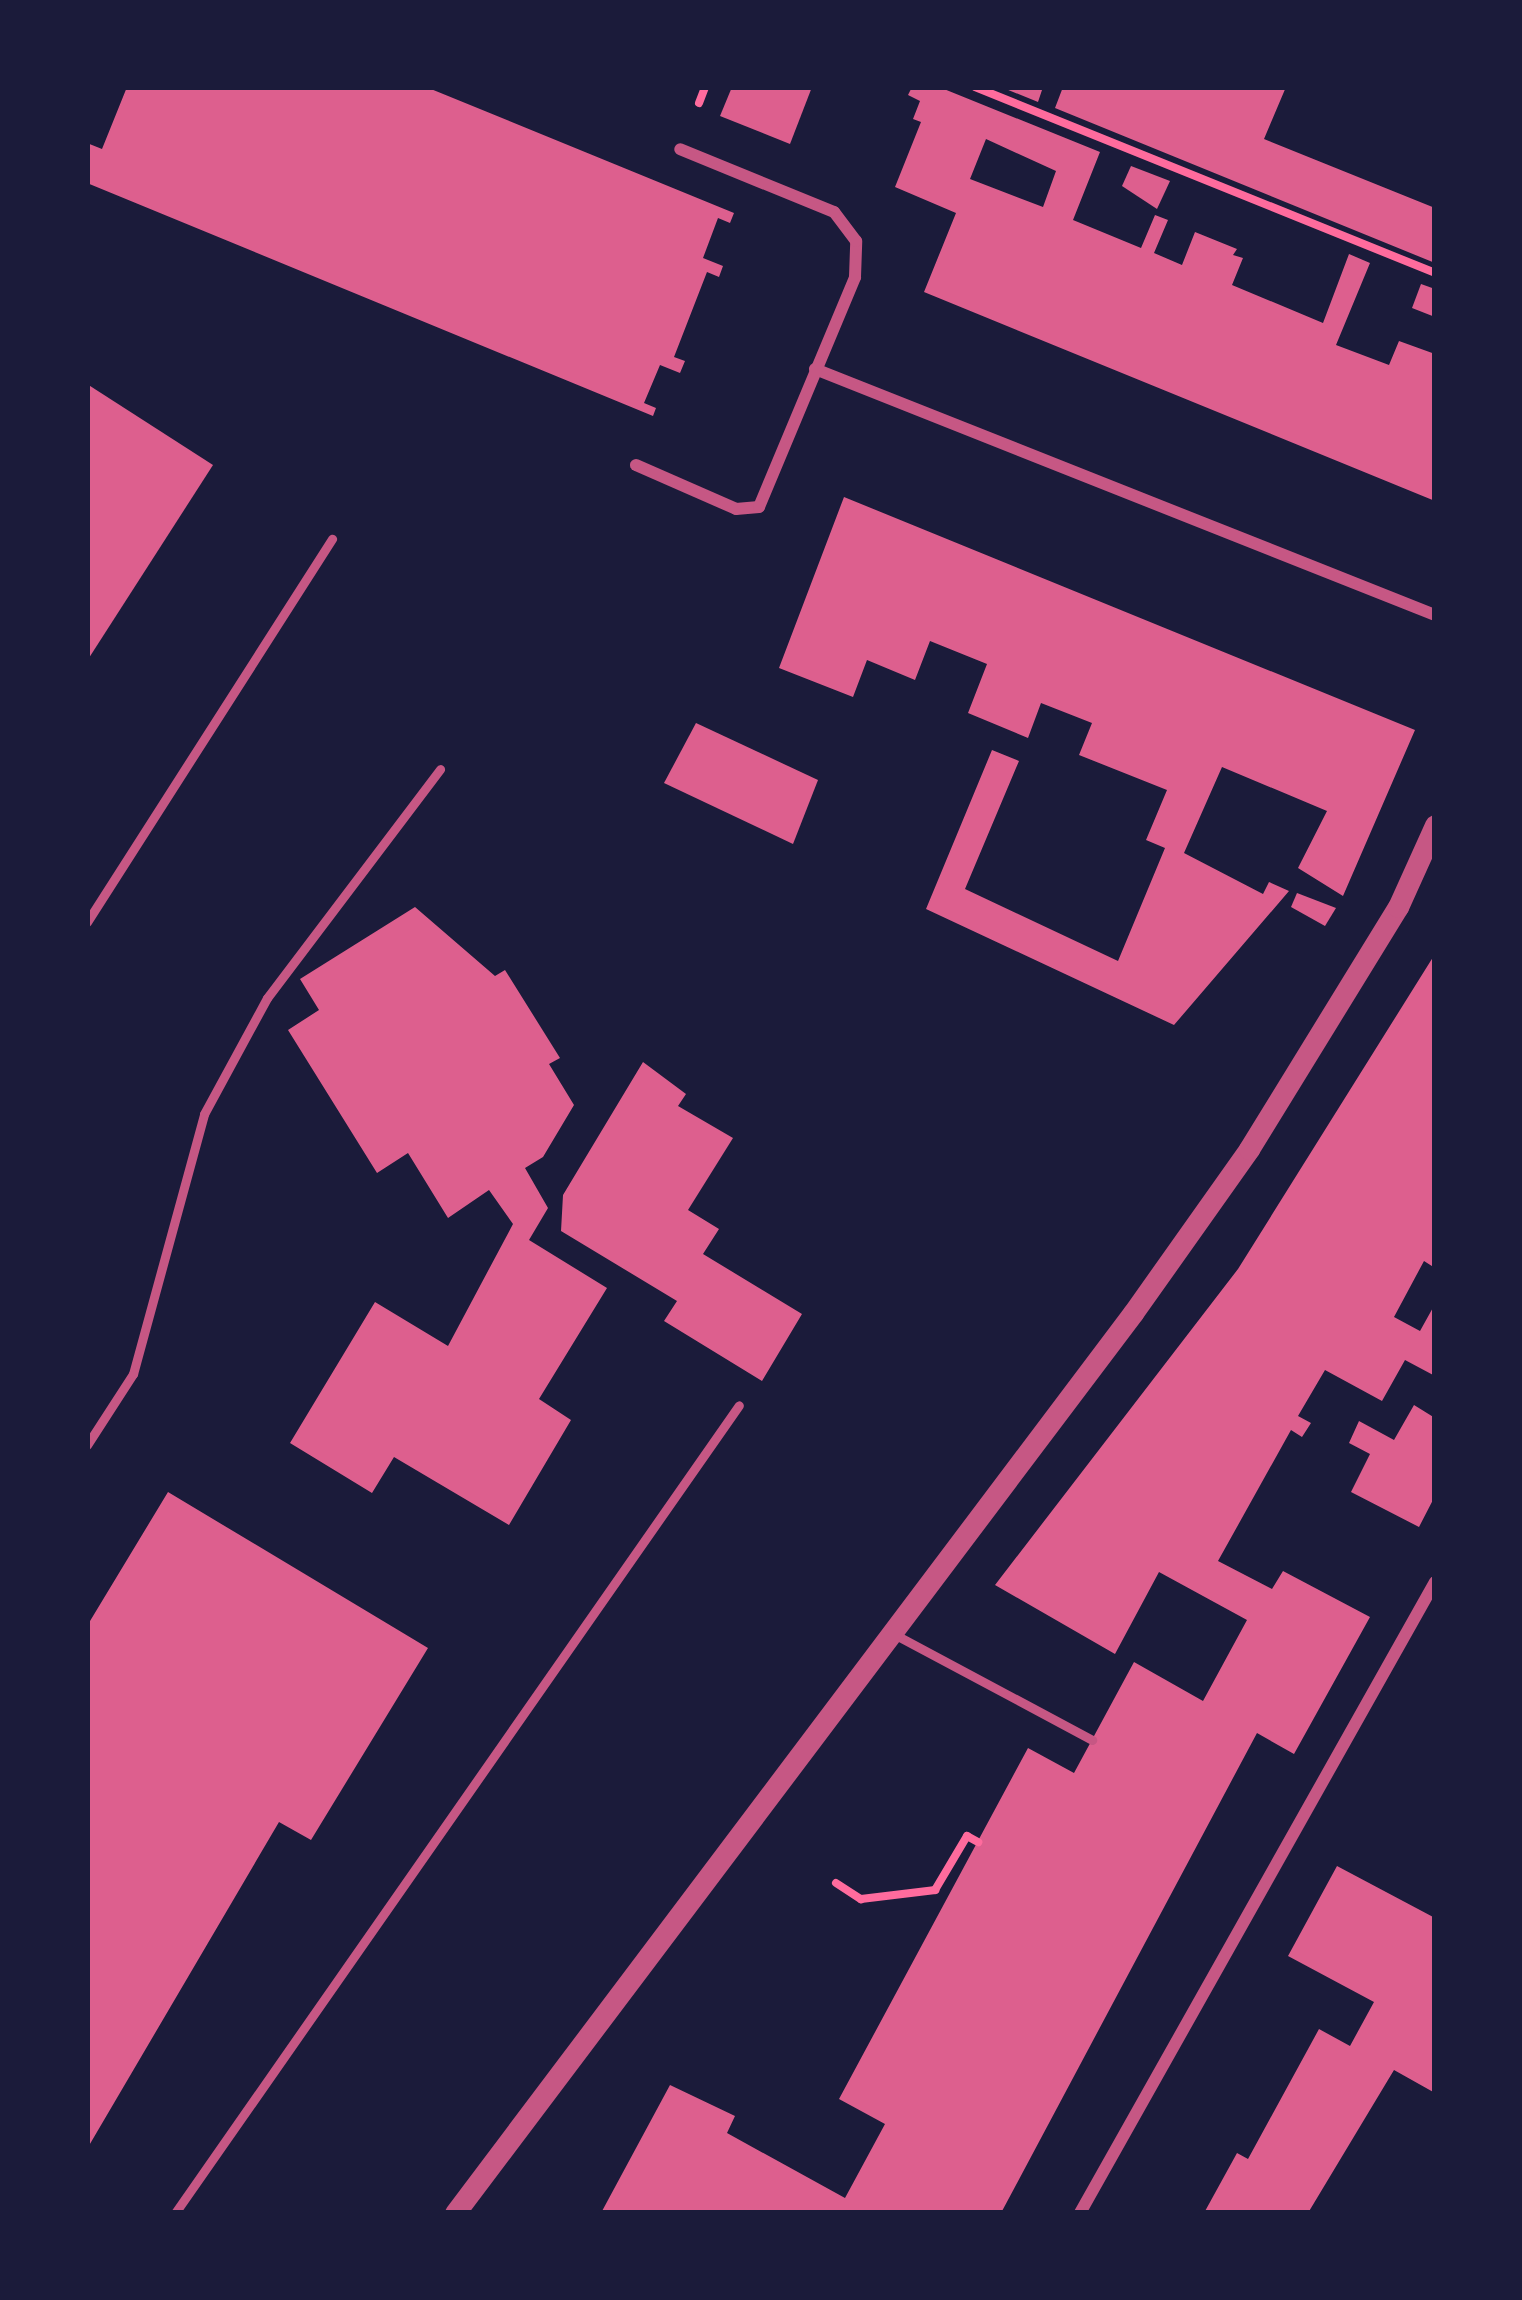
<!DOCTYPE html>
<html>
<head>
<meta charset="utf-8">
<style>
	body { margin:0 }
	#map { position:relative; width:1522px; height:2300px; overflow:hidden; background:#1b1b3a; font-family:"Open Sans",sans-serif }
	div>[style] { position:absolute }
	[style*='--x'] { left:calc(var(--x)*1px); top:calc(var(--y)*1px); width:calc(var(--w)*1px); rotate:calc(var(--a)*1deg) }
	.building>* { inset:0; background:#dd5f8e }
	.path>* { height:8px; margin:-4px; padding:0 4px; transform-origin:4px; border-radius:4px; background:#ff6b9d }
	.service>* { height:9px; margin:-4.5px; padding:0 4.5px; transform-origin:4.5px; border-radius:4.5px; background:#c65784 }
	.minor>* { height:12px; margin:-6px; padding:0 6px; transform-origin:6px; border-radius:6px; background:#c65784 }
	.tertiary>* { height:21px; margin:-10.5px; padding:0 10.5px; transform-origin:10.5px; border-radius:10.5px; background:#c65784 }
	span { translate:-50% -50%; white-space:nowrap; text-align:center; line-height:1.15; -webkit-text-stroke:9px #1b1b3a; paint-order:stroke }
	.frame { position:absolute; inset:0; border:90px solid #1b1b3a; pointer-events:none }
</style>
</head>
<body>
<div id="map">
	<div class="building">
		<div style="clip-path:polygon(127px 87px,426px 87px,734px 213px,730px 223px,718px 218px,703px 258px,723px 266px,719px 277px,707px 272px,674px 357px,685px 361px,680px 373px,660px 365px,644px 403px,656px 408px,653px 416px,87px 183px,87px 143px,102px 149px)"></div>
		<div style="clip-path:polygon(732px 87px,812px 87px,790px 144px,720px 116px)"></div>
		<div style="clip-path:polygon(evenodd,912px 87px,939px 87px,1100px 152px,1073px 220px,1141px 248px,1155px 215px,1168px 220px,1154px 253px,1182px 265px,1195px 232px,1237px 249px,1233px 255px,1243px 258px,1232px 285px,1323px 323px,1349px 254px,1370px 263px,1336px 345px,1389px 365px,1399px 341px,1435px 354px,1435px 501px,924px 292px,956px 213px,895px 187px,921px 122px,913px 119px,920px 101px,908px 95px,912px 87px,986px 139px,1056px 171px,1043px 207px,970px 179px,986px 139px)"></div>
		<div style="clip-path:polygon(1001px 87px,1043px 87px,1038px 102px)"></div>
		<div style="clip-path:polygon(1063px 87px,1286px 87px,1264px 139px,1435px 208px,1435px 263px,1055px 108px)"></div>
		<div style="clip-path:polygon(1131px 166px,1170px 181px,1157px 209px,1122px 186px)"></div>
		<div style="clip-path:polygon(1421px 284px,1435px 289px,1435px 317px,1412px 308px)"></div>
		<div style="clip-path:polygon(87px 384px,213px 465px,87px 661px)"></div>
		<div style="clip-path:polygon(844px 497px,1415px 730px,1343px 896px,1298px 868px,1327px 811px,1222px 767px,1184px 853px,1263px 894px,1269px 882px,1289px 891px,1174px 1025px,926px 909px,992px 750px,1019px 761px,965px 889px,1118px 961px,1165px 848px,1146px 840px,1167px 790px,1079px 755px,1092px 723px,1041px 703px,1028px 738px,968px 713px,987px 664px,930px 641px,915px 680px,867px 660px,853px 697px,779px 668px)"></div>
		<div style="clip-path:polygon(696px 723px,818px 780px,793px 844px,664px 783px)"></div>
		<div style="clip-path:polygon(1297px 893px,1336px 908px,1325px 926px,1291px 907px)"></div>
		<div style="clip-path:polygon(415px 907px,495px 976px,505px 970px,560px 1058px,549px 1064px,574px 1105px,543px 1157px,525px 1168px,548px 1208px,529px 1240px,607px 1288px,539px 1399px,571px 1420px,509px 1525px,394px 1457px,372px 1493px,290px 1443px,375px 1302px,448px 1346px,513px 1224px,489px 1190px,448px 1218px,408px 1153px,377px 1173px,288px 1030px,319px 1010px,300px 979px)"></div>
		<div style="clip-path:polygon(1435px 954px,1435px 1268px,1424px 1261px,1394px 1317px,1420px 1331px,1435px 1304px,1435px 1376px,1405px 1360px,1382px 1401px,1325px 1370px,1298px 1416px,1311px 1423px,1302px 1437px,1291px 1430px,1218px 1561px,1272px 1589px,1283px 1571px,1370px 1617px,1294px 1754px,1257px 1733px,1001px 2213px,601px 2213px,670px 2085px,735px 2116px,727px 2133px,845px 2198px,885px 2124px,839px 2099px,1028px 1748px,1074px 1773px,1134px 1662px,1203px 1701px,1247px 1620px,1159px 1572px,1115px 1654px,995px 1585px,1238px 1269px)"></div>
		<div style="clip-path:polygon(643px 1062px,686px 1094px,678px 1106px,733px 1138px,688px 1210px,719px 1229px,703px 1254px,802px 1314px,762px 1381px,664px 1321px,677px 1301px,561px 1231px,563px 1195px)"></div>
		<div style="clip-path:polygon(1414px 1405px,1435px 1418px,1435px 1496px,1419px 1527px,1351px 1492px,1370px 1454px,1349px 1443px,1359px 1421px,1394px 1440px)"></div>
		<div style="clip-path:polygon(168px 1492px,428px 1648px,311px 1840px,279px 1822px,87px 2149px,87px 1626px)"></div>
		<div style="clip-path:polygon(1337px 1866px,1435px 1918px,1435px 2093px,1394px 2070px,1308px 2213px,1204px 2213px,1237px 2153px,1248px 2159px,1319px 2029px,1350px 2046px,1374px 2002px,1288px 1956px)"></div>
	</div>
	<div class="path">
		<div style="--x:975;--y:87;--w:496;--a:22"></div>
		<div style="--x:699;--y:103;--w:17;--a:-69"></div>
		<div style="--x:836;--y:1883;--w:30;--a:33"></div>
		<div style="--x:861;--y:1899;--w:75;--a:-6.9"></div>
		<div style="--x:935;--y:1890;--w:63;--a:-59.3"></div>
		<div style="--x:967;--y:1836;--w:13;--a:29"></div>
	</div>
	<div class="service">
		<div style="--x:87;--y:922;--w:455;--a:-57.4"></div>
		<div style="--x:87;--y:1445;--w:85;--a:-57.1"></div>
		<div style="--x:133;--y:1374;--w:270;--a:-74.7"></div>
		<div style="--x:204;--y:1114;--w:132;--a:-61.5"></div>
		<div style="--x:267;--y:998;--w:287;--a:-52.9"></div>
		<div style="--x:892;--y:1633;--w:227;--a:28.1"></div>
		<div style="--x:175;--y:2213;--w:985;--a:-55.08"></div>
	</div>
	<div class="minor">
		<div style="--x:815;--y:369;--w:667;--a:21.64"></div>
		<div style="--x:636;--y:465;--w:109;--a:23.7"></div>
		<div style="--x:736;--y:509;--w:23;--a:-5"></div>
		<div style="--x:759;--y:507;--w:249;--a:-67.3"></div>
		<div style="--x:855;--y:277;--w:36;--a:-88"></div>
		<div style="--x:856;--y:241;--w:36;--a:-127"></div>
		<div style="--x:834;--y:212;--w:166;--a:-157.8"></div>
		<div style="--x:1080;--y:2213;--w:724;--a:-60.64"></div>
	</div>
	<div class="tertiary">
		<div style="--x:455;--y:2213;--w:1127;--a:-53.01"></div>
		<div style="--x:1133;--y:1313;--w:201;--a:-54.7"></div>
		<div style="--x:1249;--y:1149;--w:284;--a:-58.4"></div>
		<div style="--x:1398;--y:907;--w:90;--a:-65.7"></div>
	</div>
	<div class="frame"></div>
</div>
</body>
</html>
